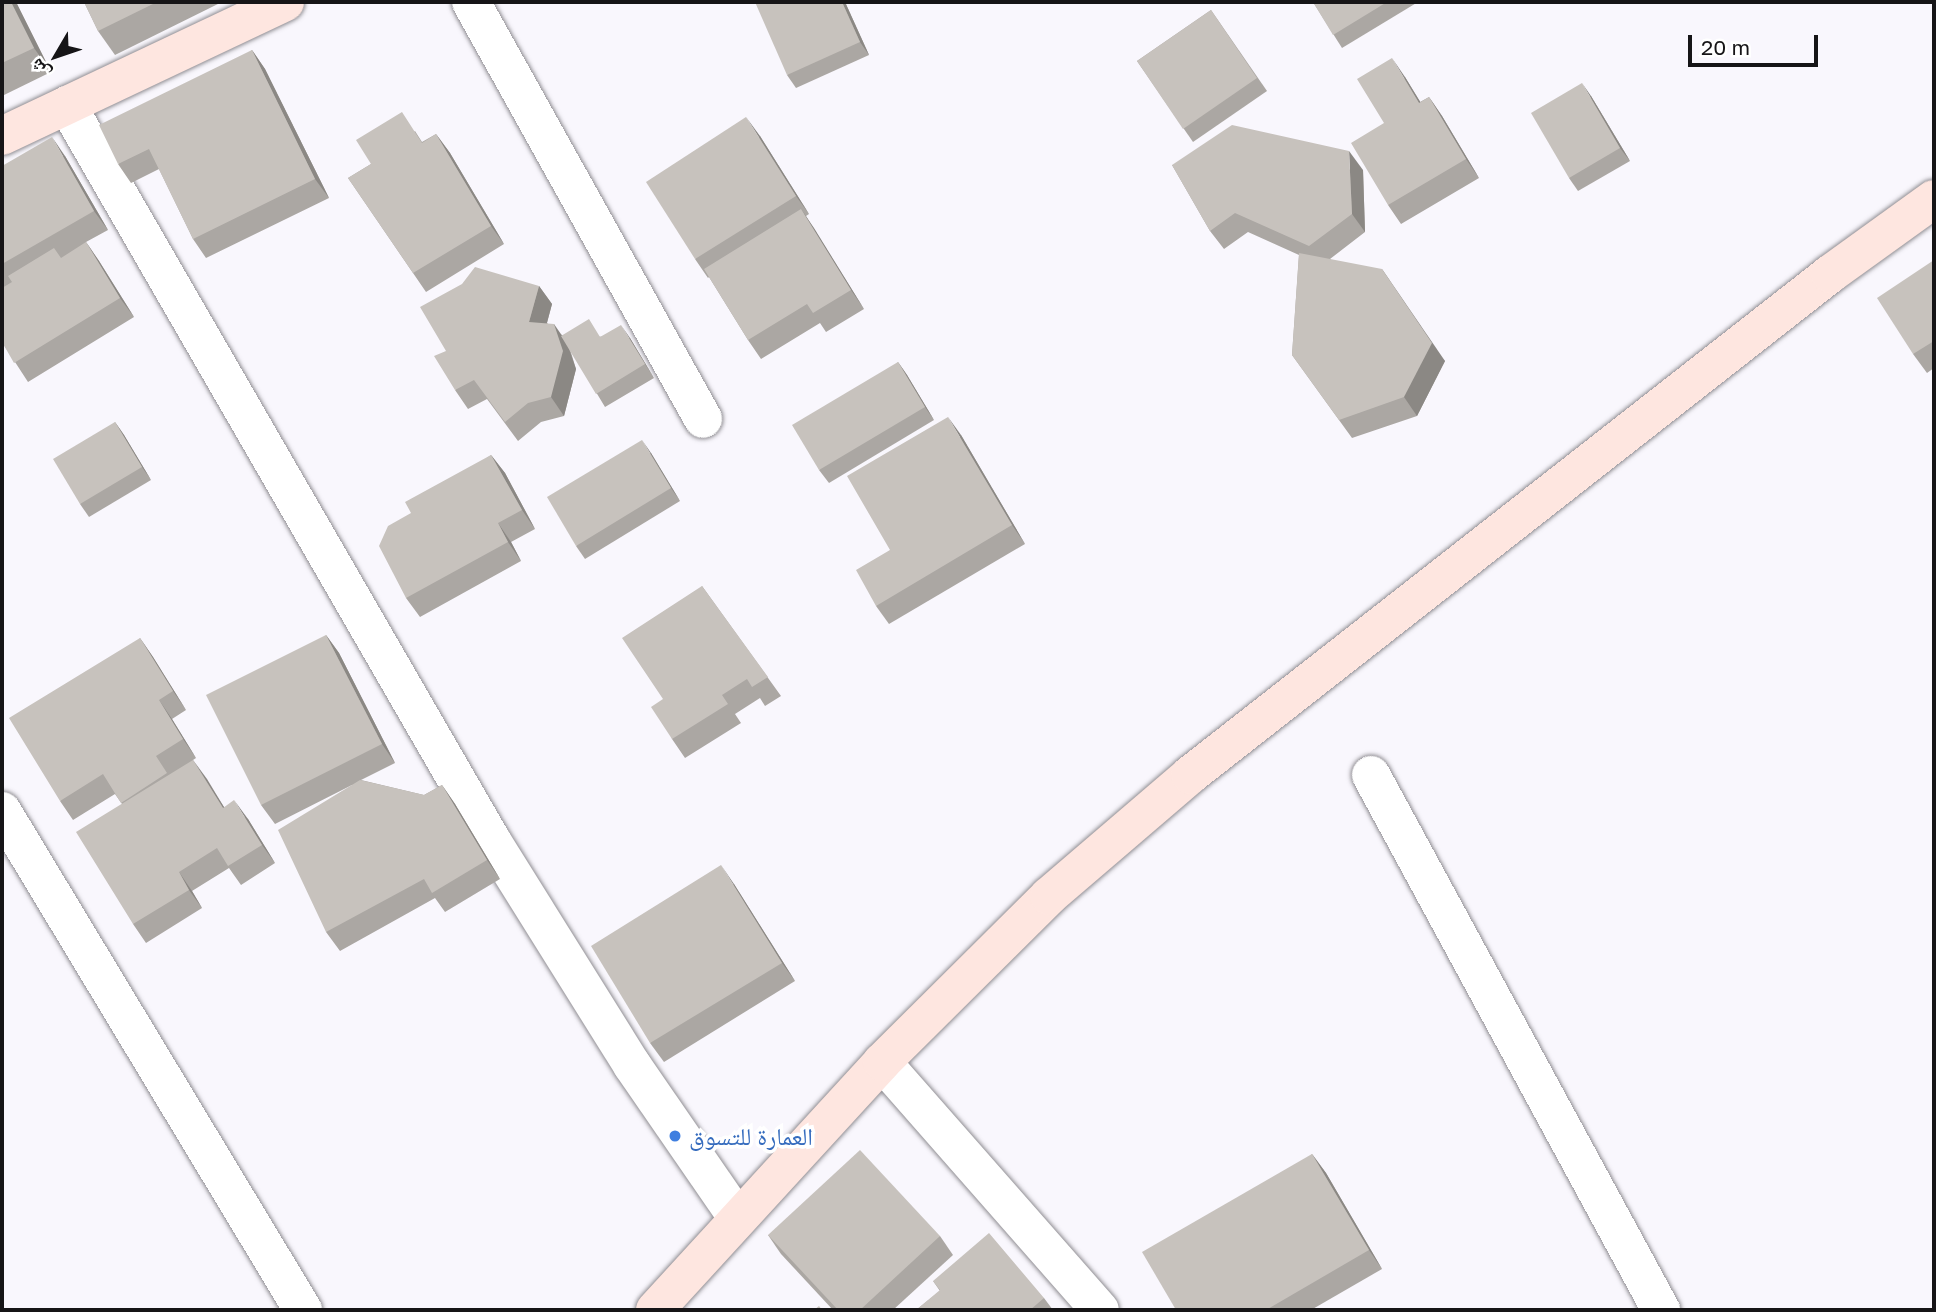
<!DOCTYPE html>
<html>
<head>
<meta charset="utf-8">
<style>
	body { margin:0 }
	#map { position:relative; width:1936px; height:1312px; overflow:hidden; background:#f9f7fd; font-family:"Golos Text","Noto Naskh Arabic",sans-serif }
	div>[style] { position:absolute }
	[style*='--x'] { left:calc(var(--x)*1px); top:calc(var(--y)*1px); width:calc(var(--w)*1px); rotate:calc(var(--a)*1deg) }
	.roads { filter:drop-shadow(0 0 2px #908e93) drop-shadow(0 0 2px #908e93) }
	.street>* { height:38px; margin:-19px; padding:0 19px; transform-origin:19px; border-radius:19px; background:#fff }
	.secondary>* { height:38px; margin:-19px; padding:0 19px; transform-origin:19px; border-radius:19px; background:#fee6e0 }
	.wall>* { inset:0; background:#aba7a3 }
	.shaded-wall>* { inset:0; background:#8b8884 }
	.building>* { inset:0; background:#c7c2bd }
	.dots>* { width:19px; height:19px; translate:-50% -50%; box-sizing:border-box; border:4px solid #fff; border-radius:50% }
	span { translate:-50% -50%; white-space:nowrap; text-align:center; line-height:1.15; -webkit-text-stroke:7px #fff; paint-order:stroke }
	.shop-label { font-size:24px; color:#366cbe }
	.left { translate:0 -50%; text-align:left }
	.frame { position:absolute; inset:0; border:4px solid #161517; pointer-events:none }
	.north { position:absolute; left:21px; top:21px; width:70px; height:70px; -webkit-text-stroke:5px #fff; paint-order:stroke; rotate:231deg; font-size:19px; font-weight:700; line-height:28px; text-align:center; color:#161517 }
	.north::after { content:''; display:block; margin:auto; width:24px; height:32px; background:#161517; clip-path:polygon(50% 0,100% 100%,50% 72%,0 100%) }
	.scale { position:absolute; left:1688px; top:35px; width:130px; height:32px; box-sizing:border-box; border:4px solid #161517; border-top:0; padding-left:9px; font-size:21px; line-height:24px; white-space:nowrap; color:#161517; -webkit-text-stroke:5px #fff; paint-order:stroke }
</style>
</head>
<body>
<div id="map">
	<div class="roads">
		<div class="street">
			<div style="--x:471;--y:2;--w:477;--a:60.9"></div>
			<div style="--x:67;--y:105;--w:850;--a:60"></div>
			<div style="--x:492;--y:841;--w:264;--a:58"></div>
			<div style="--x:632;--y:1065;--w:185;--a:55.4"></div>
			<div style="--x:1371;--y:775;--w:609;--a:61.54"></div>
			<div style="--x:2;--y:811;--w:583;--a:58.9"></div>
			<div style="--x:882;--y:1062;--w:330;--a:48.7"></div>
		</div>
		<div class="secondary">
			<div style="--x:2;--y:136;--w:313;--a:-25.3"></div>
			<div style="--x:655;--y:1310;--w:336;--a:-47.5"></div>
			<div style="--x:882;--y:1062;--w:235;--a:-44.8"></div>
			<div style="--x:1049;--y:896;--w:186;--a:-40.6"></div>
			<div style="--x:1190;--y:775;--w:813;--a:-38.05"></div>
			<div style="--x:1830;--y:274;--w:128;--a:-35.8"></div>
		</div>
	</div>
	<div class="wall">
		<div style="clip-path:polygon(2px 2px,16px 2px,51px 72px,2px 96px)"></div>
		<div style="clip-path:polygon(84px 2px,222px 2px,115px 55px,98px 31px)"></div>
		<div style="clip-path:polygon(845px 2px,869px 55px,796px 88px,787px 75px)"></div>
		<div style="clip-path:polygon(1313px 2px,1418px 2px,1342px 48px)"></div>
		<div style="clip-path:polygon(1211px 10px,1267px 91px,1193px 142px,1137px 61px)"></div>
		<div style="clip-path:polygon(252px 50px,265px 69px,329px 198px,206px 258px,193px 239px,159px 169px,131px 183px,118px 164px)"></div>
		<div style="clip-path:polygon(1405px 77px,1420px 102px,1429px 97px,1442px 116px,1479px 178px,1401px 224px,1388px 205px,1384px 123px)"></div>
		<div style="clip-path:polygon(1591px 96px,1630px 161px,1578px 191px,1569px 178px)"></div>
		<div style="clip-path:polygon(415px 131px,422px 142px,436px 134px,450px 153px,504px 244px,426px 292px,348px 178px,371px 164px)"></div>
		<div style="clip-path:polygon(760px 136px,809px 214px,806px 216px,864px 309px,826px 332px,820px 323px,761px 359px,748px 340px,709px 277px,708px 278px,695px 259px)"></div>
		<div style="clip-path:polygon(65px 156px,108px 230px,86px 242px,99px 261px,134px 317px,28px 382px,2px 342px,2px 166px)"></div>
		<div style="clip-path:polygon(1172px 165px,1363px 170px,1365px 232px,1330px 259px,1445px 361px,1417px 416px,1352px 438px,1292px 355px,1299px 255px,1248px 232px,1224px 249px,1210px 231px)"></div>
		<div style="clip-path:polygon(1934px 260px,1934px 368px,1927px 373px,1913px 354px)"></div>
		<div style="clip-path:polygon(539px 286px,552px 304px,547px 323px,562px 335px,630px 338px,654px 378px,605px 407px,570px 349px,576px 369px,564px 416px,541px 422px,518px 441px,487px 399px,468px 409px,455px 390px)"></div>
		<div style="clip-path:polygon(898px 362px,907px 375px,934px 420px,829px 483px,819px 470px)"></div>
		<div style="clip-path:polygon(115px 422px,124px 435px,151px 480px,89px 517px,80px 504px)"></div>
		<div style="clip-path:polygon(961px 435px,1025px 544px,889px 624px,876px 606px,890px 550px)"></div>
		<div style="clip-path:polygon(651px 453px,680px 501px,585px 559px,576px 546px)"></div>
		<div style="clip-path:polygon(491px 455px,505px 473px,535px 529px,511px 542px,521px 561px,420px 617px,406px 598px,411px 513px)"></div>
		<div style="clip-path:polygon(702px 586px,781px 696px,765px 706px,760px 698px,735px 714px,741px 723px,685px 758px,672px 739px,663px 699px)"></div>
		<div style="clip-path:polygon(326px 635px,339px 653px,395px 763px,361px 780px,424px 795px,442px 785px,455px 804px,500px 879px,445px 912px,435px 898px,340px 951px,326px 932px,352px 785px,275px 824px,261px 805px)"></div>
		<div style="clip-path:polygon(140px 638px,153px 657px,186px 710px,172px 719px,196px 758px,193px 760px,224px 807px,248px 819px,275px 863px,241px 885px,229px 868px,192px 891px,202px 908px,146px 943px,133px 924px,122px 804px,115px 794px,73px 820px,60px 801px)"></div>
		<div style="clip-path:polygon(734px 884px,795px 981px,664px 1062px,650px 1043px)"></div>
		<div style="clip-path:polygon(1312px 1154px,1326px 1173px,1382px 1269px,1311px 1310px,1176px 1310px)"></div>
		<div style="clip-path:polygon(768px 1235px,940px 1236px,953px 1255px,893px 1310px,833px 1310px,781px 1254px)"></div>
		<div style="clip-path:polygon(933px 1281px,1044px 1298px,1053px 1310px,916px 1310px,940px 1291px)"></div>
	</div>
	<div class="shaded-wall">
		<div style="clip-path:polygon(11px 2px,16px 2px,51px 72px,34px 48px)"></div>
		<div style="clip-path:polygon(842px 2px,845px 2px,869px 55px,860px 42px)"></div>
		<div style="clip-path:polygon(252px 50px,265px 69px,329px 198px,315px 179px)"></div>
		<div style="clip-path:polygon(1392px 58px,1405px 77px,1432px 121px,1419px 103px)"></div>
		<div style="clip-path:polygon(1582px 83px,1591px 96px,1630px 161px,1620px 148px)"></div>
		<div style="clip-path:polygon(1429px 97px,1442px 116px,1479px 178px,1466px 159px)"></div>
		<div style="clip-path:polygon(746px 117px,760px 136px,809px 214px,796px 196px)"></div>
		<div style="clip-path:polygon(436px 134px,450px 153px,504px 244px,491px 226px)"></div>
		<div style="clip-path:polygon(52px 137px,65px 156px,108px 230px,94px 211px)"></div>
		<div style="clip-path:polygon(1349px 151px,1363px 170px,1365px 232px,1352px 214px)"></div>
		<div style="clip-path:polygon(801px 209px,814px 228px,864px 309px,851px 290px)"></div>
		<div style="clip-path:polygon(86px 242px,99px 261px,134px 317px,120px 298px)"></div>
		<div style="clip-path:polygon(1382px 269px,1445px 361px,1417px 416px,1404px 397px)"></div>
		<div style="clip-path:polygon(539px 286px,552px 304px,542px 341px,529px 322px)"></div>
		<div style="clip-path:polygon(554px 324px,567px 343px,576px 369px,564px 416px,551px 397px)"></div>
		<div style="clip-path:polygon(621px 325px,630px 338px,654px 378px,645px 364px)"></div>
		<div style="clip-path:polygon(898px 362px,907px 375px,934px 420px,925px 407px)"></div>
		<div style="clip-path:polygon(948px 417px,961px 435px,1025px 544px,1012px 525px)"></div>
		<div style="clip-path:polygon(115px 422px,124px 435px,151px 480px,142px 467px)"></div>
		<div style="clip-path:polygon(642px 440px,651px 453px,680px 501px,671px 488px)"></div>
		<div style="clip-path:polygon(491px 455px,505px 473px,535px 529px,522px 510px)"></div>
		<div style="clip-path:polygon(498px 523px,511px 542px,521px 561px,508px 542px)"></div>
		<div style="clip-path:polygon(326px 635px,339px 653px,395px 763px,382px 744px)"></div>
		<div style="clip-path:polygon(140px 638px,153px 657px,186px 710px,173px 691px)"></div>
		<div style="clip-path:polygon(159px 700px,172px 719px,196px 758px,183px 739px)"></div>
		<div style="clip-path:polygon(193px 760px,207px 779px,236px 827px,223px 808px)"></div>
		<div style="clip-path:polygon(442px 785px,455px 804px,500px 879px,487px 860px)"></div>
		<div style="clip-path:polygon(234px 800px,248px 819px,275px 863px,262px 845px)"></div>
		<div style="clip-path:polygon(721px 865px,734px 884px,795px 981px,782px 963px)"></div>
		<div style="clip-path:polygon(179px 872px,192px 891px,202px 908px,189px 890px)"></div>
		<div style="clip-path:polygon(1312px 1154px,1326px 1173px,1382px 1269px,1369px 1250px)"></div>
	</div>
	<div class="building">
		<div style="clip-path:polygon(2px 2px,11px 2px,34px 48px,2px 63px)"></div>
		<div style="clip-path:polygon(84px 2px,157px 2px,98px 31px)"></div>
		<div style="clip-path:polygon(755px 2px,842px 2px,860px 42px,787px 75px)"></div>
		<div style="clip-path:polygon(1313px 2px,1387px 2px,1333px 35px)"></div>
		<div style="clip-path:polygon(1211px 10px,1257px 78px,1183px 129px,1137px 61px)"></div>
		<div style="clip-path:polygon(252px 50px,315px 179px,193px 239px,149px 149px,118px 164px,99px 125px)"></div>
		<div style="clip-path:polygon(1392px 58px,1419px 103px,1429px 97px,1466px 159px,1388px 205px,1351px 143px,1384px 123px,1357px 79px)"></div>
		<div style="clip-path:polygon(1582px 83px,1620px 148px,1569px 178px,1531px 113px)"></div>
		<div style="clip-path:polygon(402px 112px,422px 143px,436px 134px,491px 226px,413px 273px,348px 178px,371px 164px,356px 140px)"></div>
		<div style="clip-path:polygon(746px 117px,796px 196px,695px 259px,646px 182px)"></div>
		<div style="clip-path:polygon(1232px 125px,1349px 151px,1352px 214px,1309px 246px,1235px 213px,1210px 231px,1172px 165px)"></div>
		<div style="clip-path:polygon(52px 137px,94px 211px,2px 264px,2px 166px)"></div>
		<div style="clip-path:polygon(801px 209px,851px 290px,813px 313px,807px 304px,748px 340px,704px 269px)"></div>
		<div style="clip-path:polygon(86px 242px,120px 298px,14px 363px,2px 342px,2px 288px,12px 282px,8px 276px,54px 248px,61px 258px)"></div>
		<div style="clip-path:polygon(1299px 253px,1382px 269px,1432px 343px,1404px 397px,1339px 420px,1292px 355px)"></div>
		<div style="clip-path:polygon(1934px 260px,1934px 341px,1913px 354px,1877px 298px)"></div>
		<div style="clip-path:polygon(475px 267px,539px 286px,529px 322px,554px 324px,563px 351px,551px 397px,528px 403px,505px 422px,474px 380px,455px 390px,434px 356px,446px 351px,420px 307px,462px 284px)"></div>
		<div style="clip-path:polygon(589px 319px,600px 337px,621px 325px,645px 364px,596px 394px,561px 336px)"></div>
		<div style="clip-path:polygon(898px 362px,925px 407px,819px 470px,792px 425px)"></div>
		<div style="clip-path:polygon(948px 417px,1012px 525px,876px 606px,856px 570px,890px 550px,847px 476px)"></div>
		<div style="clip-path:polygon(115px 422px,142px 467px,80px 504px,53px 459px)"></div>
		<div style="clip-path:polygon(642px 440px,671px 488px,576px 546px,547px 497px)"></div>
		<div style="clip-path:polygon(491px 455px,522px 510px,498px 523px,508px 542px,406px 598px,379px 546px,388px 526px,411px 513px,405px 502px)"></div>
		<div style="clip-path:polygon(702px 586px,768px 677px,752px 687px,747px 679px,722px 695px,728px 704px,672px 739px,651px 707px,663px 699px,622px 638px)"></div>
		<div style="clip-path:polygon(326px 635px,382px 744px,261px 805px,206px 695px)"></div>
		<div style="clip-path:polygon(140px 638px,173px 691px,159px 700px,183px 739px,156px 756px,167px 773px,121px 803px,103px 774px,60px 801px,9px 718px)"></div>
		<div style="clip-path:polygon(193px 760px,223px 808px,234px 800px,262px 845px,228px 866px,217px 848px,179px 872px,189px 890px,133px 924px,76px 832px)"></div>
		<div style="clip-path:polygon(360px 780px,424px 795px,442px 785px,487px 860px,432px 893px,424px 879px,326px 932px,278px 830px)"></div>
		<div style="clip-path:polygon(721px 865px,782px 963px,650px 1043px,591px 946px)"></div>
		<div style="clip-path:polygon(860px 1150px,940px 1236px,860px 1310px,838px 1310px,768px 1235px)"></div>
		<div style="clip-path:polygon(1312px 1154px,1369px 1250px,1266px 1310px,1176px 1310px,1142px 1252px)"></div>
		<div style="clip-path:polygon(989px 1233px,1044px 1298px,1030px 1310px,916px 1310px,940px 1290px,933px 1281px)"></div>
		<div style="clip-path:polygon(819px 1306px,822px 1310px,814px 1310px)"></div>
	</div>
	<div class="dots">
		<div style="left:675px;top:1136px;background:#3f7fe0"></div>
	</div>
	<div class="shop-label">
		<span class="left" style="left:689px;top:1136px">العمارة للتسوق</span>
	</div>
	<div class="frame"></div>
	<div class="north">ش</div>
	<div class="scale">20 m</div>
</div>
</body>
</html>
